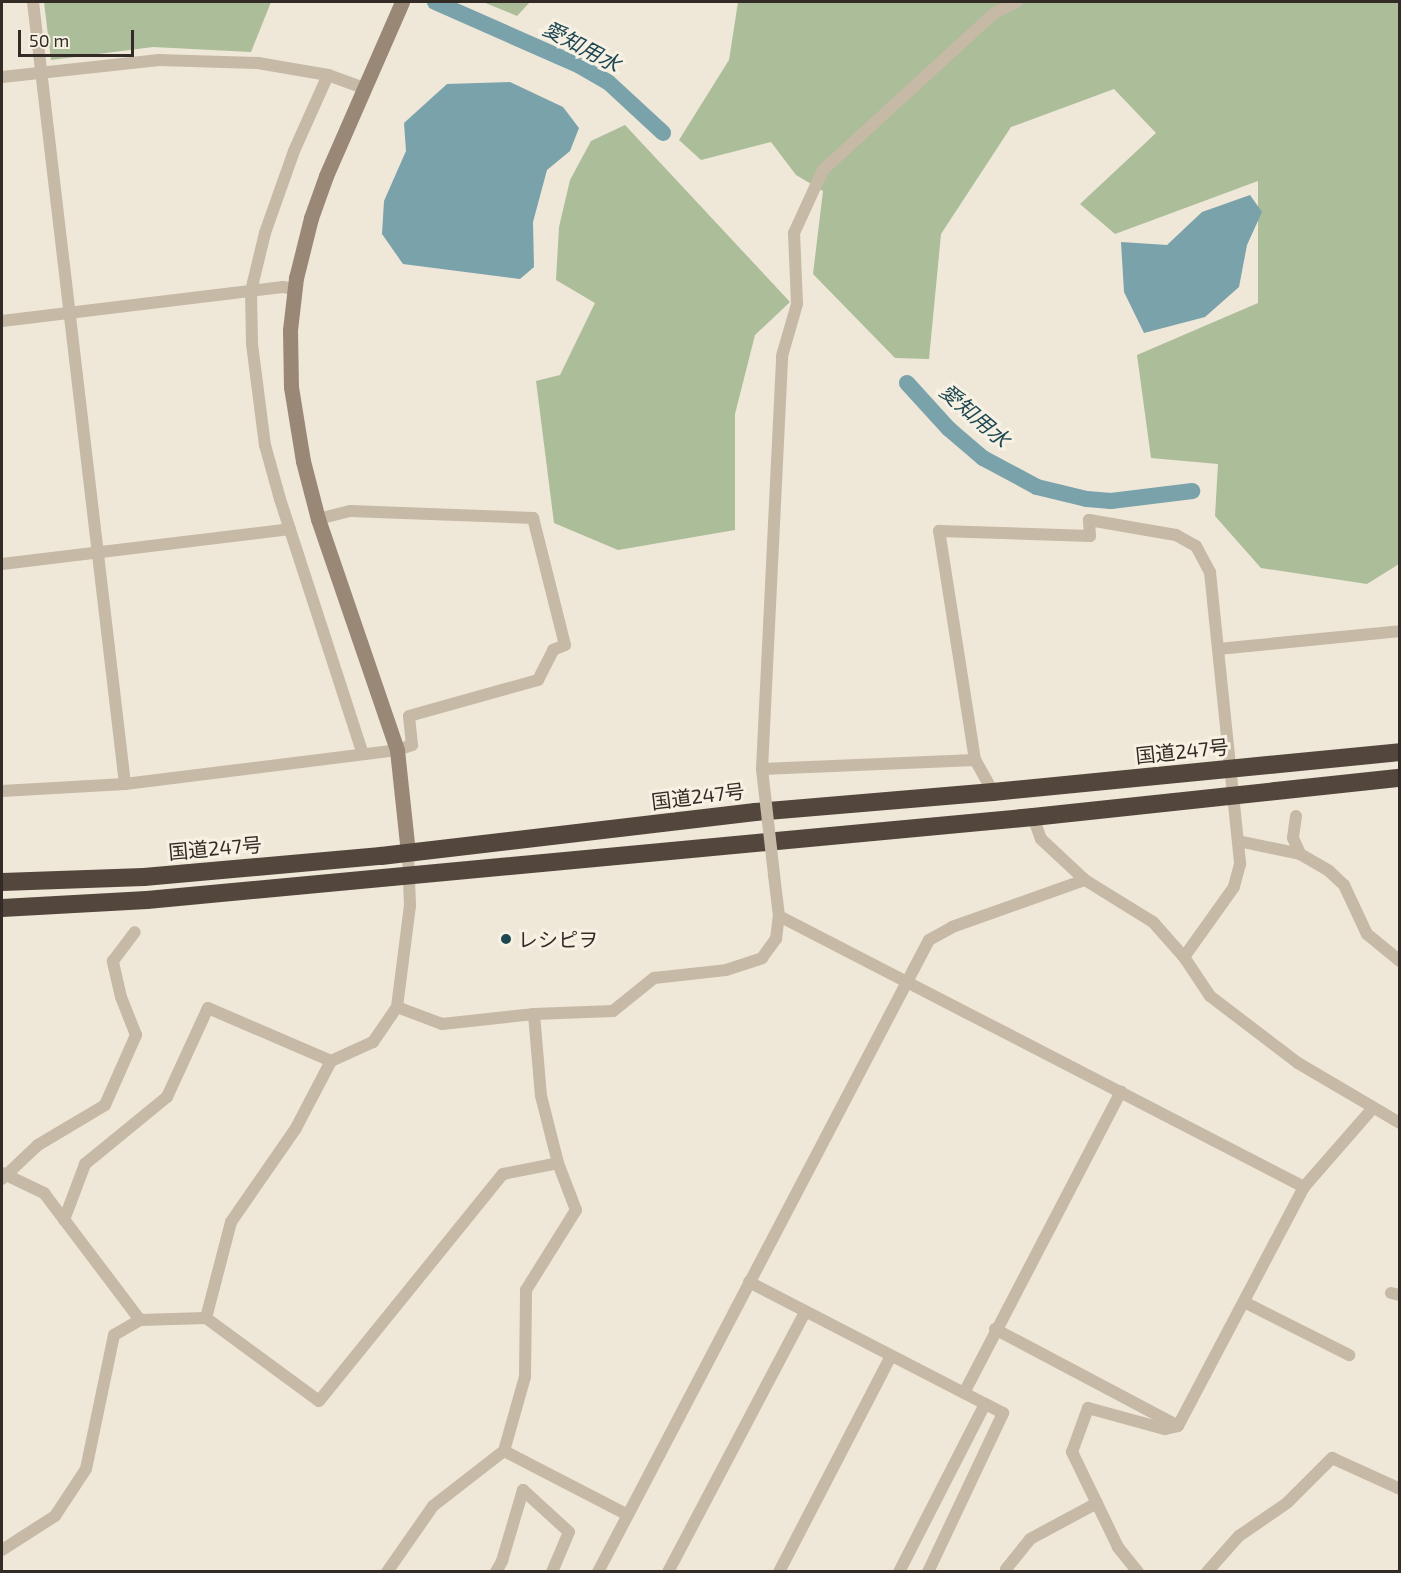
<!DOCTYPE html>
<html>
<head>
<meta charset="utf-8">
<style>
	body { margin:0 }
	#map { position:relative; width:1401px; height:1573px; overflow:hidden; background:#efe7d8; font-family:"Exo 2","Noto Sans JP",sans-serif }
	div>[style] { position:absolute }
	[style*='--x'] { left:calc(var(--x)*1px); top:calc(var(--y)*1px); width:calc(var(--w)*1px); rotate:calc(var(--a)*1deg) }
	.green>* { inset:0; background:#acbd99 }
	.water>* { inset:0; background:#79a2ab }
	.canal>* { height:16px; margin:-8px; padding:0 8px; transform-origin:8px; border-radius:8px; background:#79a2ab }
	.street>* { height:12px; margin:-6px; padding:0 6px; transform-origin:6px; border-radius:6px; background:#c6b9a5 }
	.secondary>* { height:15px; margin:-7.5px; padding:0 7.5px; transform-origin:7.5px; border-radius:7.5px; background:#9a8877 }
	.highway>* { height:18px; margin:-9px; padding:0 9px; transform-origin:9px; border-radius:9px; background:#53473d }
	.street-bridge>* { height:12px; margin:-6px; padding:0 6px; transform-origin:6px; border-radius:6px; background:#c6b9a5 }
	.dots>* { width:16px; height:16px; translate:-50% -50%; box-sizing:border-box; border:3px solid #f7f1e4; border-radius:50% }
	span { translate:-50% -50%; white-space:nowrap; text-align:center; line-height:1.15; -webkit-text-stroke:6px #f7f1e4; paint-order:stroke }
	.street-label { font-size:20px; color:#332c26 }
	.poi-label { font-size:20px; color:#332c26 }
	.left { translate:0 -50%; text-align:left }
	.water-label { font-size:21px; color:#1e4751; font-style:italic }
	.frame { position:absolute; inset:0; border:3px solid #332c26; pointer-events:none }
	.scale { position:absolute; left:18px; top:30px; width:116px; height:27px; box-sizing:border-box; border:3px solid #332c26; border-top:0; padding-left:8px; font-size:18px; line-height:21px; white-space:nowrap; color:#332c26; -webkit-text-stroke:4px #f7f1e4; paint-order:stroke }
</style>
</head>
<body>
<div id="map">
	<div class="green">
		<div style="clip-path:polygon(44px 2px,271px 2px,251px 52px,153px 47px,51px 60px)"></div>
		<div style="clip-path:polygon(483px 2px,530px 2px,517px 16px)"></div>
		<div style="clip-path:polygon(738px 2px,1399px 2px,1399px 564px,1367px 584px,1261px 568px,1215px 516px,1218px 464px,1151px 458px,1137px 355px,1258px 303px,1258px 181px,1115px 234px,1080px 204px,1156px 133px,1114px 89px,1011px 127px,941px 234px,929px 359px,895px 358px,813px 274px,823px 191px,796px 175px,771px 142px,701px 160px,679px 140px,729px 60px)"></div>
		<div style="clip-path:polygon(625px 125px,790px 302px,755px 335px,735px 414px,735px 530px,618px 550px,554px 523px,536px 381px,560px 375px,595px 303px,556px 280px,559px 227px,570px 180px,591px 141px)"></div>
	</div>
	<div class="water">
		<div style="clip-path:polygon(510px 82px,563px 107px,579px 128px,570px 151px,547px 170px,533px 222px,534px 267px,520px 279px,403px 264px,382px 234px,384px 201px,406px 151px,404px 123px,447px 84px)"></div>
		<div style="clip-path:polygon(1250px 195px,1262px 212px,1247px 245px,1239px 287px,1205px 317px,1144px 333px,1124px 292px,1121px 242px,1167px 245px,1202px 212px)"></div>
	</div>
	<div class="canal">
		<div style="--x:435;--y:2;--w:158;--a:23.8"></div>
		<div style="--x:580;--y:66;--w:32;--a:30"></div>
		<div style="--x:608;--y:82;--w:75;--a:42.8"></div>
		<div style="--x:907;--y:383;--w:62;--a:47.6"></div>
		<div style="--x:949;--y:429;--w:45;--a:40.5"></div>
		<div style="--x:983;--y:458;--w:61;--a:28.2"></div>
		<div style="--x:1037;--y:487;--w:51;--a:13.5"></div>
		<div style="--x:1087;--y:499;--w:24;--a:5"></div>
		<div style="--x:1111;--y:501;--w:82;--a:-7"></div>
	</div>
	<div class="street">
		<div style="--x:33;--y:2;--w:787;--a:83.29"></div>
		<div style="--x:328;--y:75;--w:83;--a:114.1"></div>
		<div style="--x:294;--y:151;--w:87;--a:109.5"></div>
		<div style="--x:265;--y:233;--w:60;--a:103.6"></div>
		<div style="--x:251;--y:291;--w:53;--a:88.9"></div>
		<div style="--x:252;--y:344;--w:102;--a:82.7"></div>
		<div style="--x:265;--y:445;--w:56;--a:74.5"></div>
		<div style="--x:280;--y:499;--w:268;--a:72"></div>
		<div style="--x:2;--y:77;--w:158;--a:-6.2"></div>
		<div style="--x:159;--y:60;--w:99;--a:1.7"></div>
		<div style="--x:258;--y:63;--w:71;--a:9.7"></div>
		<div style="--x:328;--y:75;--w:38;--a:20"></div>
		<div style="--x:2;--y:321;--w:233;--a:-6.9"></div>
		<div style="--x:233;--y:293;--w:50;--a:-6.8"></div>
		<div style="--x:283;--y:287;--w:11;--a:10"></div>
		<div style="--x:2;--y:564;--w:290;--a:-6.9"></div>
		<div style="--x:1218;--y:649;--w:183;--a:-5.6"></div>
		<div style="--x:975;--y:760;--w:213;--a:177.6"></div>
		<div style="--x:762;--y:769;--w:413;--a:-87.2"></div>
		<div style="--x:782;--y:356;--w:54;--a:-73.9"></div>
		<div style="--x:797;--y:304;--w:71;--a:-92.4"></div>
		<div style="--x:794;--y:233;--w:69;--a:-65.3"></div>
		<div style="--x:823;--y:170;--w:231;--a:-42.5"></div>
		<div style="--x:993;--y:14;--w:27;--a:-27"></div>
		<div style="--x:2;--y:791;--w:123;--a:-3.3"></div>
		<div style="--x:125;--y:784;--w:274;--a:-7.1"></div>
		<div style="--x:397;--y:750;--w:16;--a:-18"></div>
		<div style="--x:412;--y:745;--w:29;--a:-96"></div>
		<div style="--x:409;--y:716;--w:134;--a:-15.6"></div>
		<div style="--x:538;--y:680;--w:34;--a:-63"></div>
		<div style="--x:553;--y:650;--w:13;--a:-23"></div>
		<div style="--x:565;--y:645;--w:131;--a:-104.1"></div>
		<div style="--x:533;--y:518;--w:183;--a:-177.8"></div>
		<div style="--x:350;--y:511;--w:33;--a:166"></div>
		<div style="--x:993;--y:792;--w:37;--a:-119"></div>
		<div style="--x:975;--y:760;--w:232;--a:-98.9"></div>
		<div style="--x:939;--y:531;--w:151;--a:1.9"></div>
		<div style="--x:1090;--y:536;--w:16;--a:-94"></div>
		<div style="--x:1089;--y:520;--w:88;--a:9.8"></div>
		<div style="--x:1176;--y:535;--w:23;--a:29"></div>
		<div style="--x:1196;--y:546;--w:30;--a:62"></div>
		<div style="--x:1210;--y:572;--w:294;--a:84.1"></div>
		<div style="--x:1240;--y:864;--w:24;--a:105"></div>
		<div style="--x:1234;--y:887;--w:86;--a:125.5"></div>
		<div style="--x:1296;--y:816;--w:22;--a:98"></div>
		<div style="--x:1293;--y:838;--w:17;--a:66"></div>
		<div style="--x:1300;--y:854;--w:34;--a:30"></div>
		<div style="--x:1329;--y:871;--w:21;--a:43"></div>
		<div style="--x:1344;--y:885;--w:54;--a:64.9"></div>
		<div style="--x:1367;--y:934;--w:43;--a:39.3"></div>
		<div style="--x:1033;--y:817;--w:23;--a:70"></div>
		<div style="--x:1041;--y:839;--w:60;--a:43"></div>
		<div style="--x:1085;--y:880;--w:80;--a:31.7"></div>
		<div style="--x:1153;--y:922;--w:47;--a:48.5"></div>
		<div style="--x:1184;--y:957;--w:47;--a:56.3"></div>
		<div style="--x:1210;--y:996;--w:111;--a:37.3"></div>
		<div style="--x:1298;--y:1063;--w:118;--a:30.5"></div>
		<div style="--x:1238;--y:841;--w:63;--a:11.8"></div>
		<div style="--x:779;--y:916;--w:591;--a:27.3"></div>
		<div style="--x:397;--y:1007;--w:48;--a:20.7"></div>
		<div style="--x:442;--y:1024;--w:93;--a:-6.2"></div>
		<div style="--x:534;--y:1014;--w:79;--a:-2.2"></div>
		<div style="--x:613;--y:1011;--w:53;--a:-38.8"></div>
		<div style="--x:654;--y:978;--w:72;--a:-6.3"></div>
		<div style="--x:726;--y:970;--w:38;--a:-18"></div>
		<div style="--x:762;--y:958;--w:24;--a:-54"></div>
		<div style="--x:776;--y:939;--w:23;--a:-83"></div>
		<div style="--x:779;--y:916;--w:41;--a:-97"></div>
		<div style="--x:2;--y:1173;--w:47;--a:25.5"></div>
		<div style="--x:44;--y:1193;--w:159;--a:52.9"></div>
		<div style="--x:2;--y:1179;--w:50;--a:-43.4"></div>
		<div style="--x:38;--y:1145;--w:78;--a:-30.8"></div>
		<div style="--x:105;--y:1105;--w:77;--a:-66.1"></div>
		<div style="--x:136;--y:1035;--w:41;--a:-111.5"></div>
		<div style="--x:121;--y:997;--w:37;--a:-103"></div>
		<div style="--x:113;--y:961;--w:36;--a:-53"></div>
		<div style="--x:64;--y:1220;--w:60;--a:-69.4"></div>
		<div style="--x:85;--y:1164;--w:106;--a:-39.3"></div>
		<div style="--x:167;--y:1097;--w:98;--a:-65.3"></div>
		<div style="--x:208;--y:1008;--w:134;--a:23.3"></div>
		<div style="--x:749;--y:1282;--w:266;--a:27.3"></div>
		<div style="--x:985;--y:1404;--w:189;--a:117.1"></div>
		<div style="--x:1391;--y:1293;--w:9;--a:13"></div>
		<div style="--x:1244;--y:1302;--w:118;--a:26.8"></div>
		<div style="--x:206;--y:1318;--w:140;--a:36.3"></div>
		<div style="--x:319;--y:1401;--w:292;--a:-51"></div>
		<div style="--x:503;--y:1174;--w:56;--a:-11.3"></div>
		<div style="--x:995;--y:1329;--w:207;--a:27.9"></div>
		<div style="--x:964;--y:1393;--w:340;--a:-62.5"></div>
		<div style="--x:1178;--y:1426;--w:270;--a:-62.2"></div>
		<div style="--x:1304;--y:1187;--w:103;--a:-48.9"></div>
		<div style="--x:504;--y:1451;--w:137;--a:27.3"></div>
		<div style="--x:2;--y:1550;--w:63;--a:-32.7"></div>
		<div style="--x:55;--y:1516;--w:56;--a:-56.6"></div>
		<div style="--x:86;--y:1469;--w:137;--a:-78.2"></div>
		<div style="--x:114;--y:1335;--w:30;--a:-30"></div>
		<div style="--x:140;--y:1320;--w:66;--a:-1.7"></div>
		<div style="--x:206;--y:1318;--w:99;--a:-75.4"></div>
		<div style="--x:231;--y:1222;--w:114;--a:-55.3"></div>
		<div style="--x:296;--y:1128;--w:76;--a:-62.4"></div>
		<div style="--x:331;--y:1061;--w:46;--a:-24.3"></div>
		<div style="--x:373;--y:1042;--w:42;--a:-55.6"></div>
		<div style="--x:397;--y:1007;--w:102;--a:-82.7"></div>
		<div style="--x:410;--y:906;--w:53;--a:-92.2"></div>
		<div style="--x:1006;--y:1569;--w:38;--a:-51"></div>
		<div style="--x:1030;--y:1539;--w:76;--a:-28.2"></div>
		<div style="--x:387;--y:1572;--w:80;--a:-55.1"></div>
		<div style="--x:433;--y:1506;--w:90;--a:-37.8"></div>
		<div style="--x:504;--y:1451;--w:77;--a:-74.2"></div>
		<div style="--x:525;--y:1377;--w:87;--a:-89.3"></div>
		<div style="--x:526;--y:1290;--w:94;--a:-58"></div>
		<div style="--x:576;--y:1210;--w:50;--a:-111"></div>
		<div style="--x:558;--y:1163;--w:69;--a:-104.2"></div>
		<div style="--x:541;--y:1096;--w:82;--a:-94.9"></div>
		<div style="--x:496;--y:1572;--w:13;--a:-61"></div>
		<div style="--x:502;--y:1561;--w:74;--a:-73.5"></div>
		<div style="--x:523;--y:1490;--w:62;--a:42.4"></div>
		<div style="--x:569;--y:1532;--w:43;--a:113"></div>
		<div style="--x:598;--y:1572;--w:713;--a:-62.36"></div>
		<div style="--x:929;--y:940;--w:26;--a:-29"></div>
		<div style="--x:952;--y:927;--w:141;--a:-19.5"></div>
		<div style="--x:668;--y:1572;--w:294;--a:-62.2"></div>
		<div style="--x:779;--y:1572;--w:243;--a:-62.6"></div>
		<div style="--x:928;--y:1572;--w:176;--a:-64.7"></div>
		<div style="--x:1003;--y:1413;--w:20;--a:-153"></div>
		<div style="--x:1138;--y:1572;--w:32;--a:-129"></div>
		<div style="--x:1118;--y:1547;--w:106;--a:-115.8"></div>
		<div style="--x:1072;--y:1452;--w:47;--a:-70"></div>
		<div style="--x:1088;--y:1408;--w:80;--a:15.3"></div>
		<div style="--x:1165;--y:1429;--w:13;--a:-13"></div>
		<div style="--x:1207;--y:1572;--w:48;--a:-48.4"></div>
		<div style="--x:1239;--y:1536;--w:58;--a:-34.5"></div>
		<div style="--x:1287;--y:1503;--w:64;--a:-45"></div>
		<div style="--x:1332;--y:1458;--w:75;--a:24.5"></div>
	</div>
	<div class="secondary">
		<div style="--x:402;--y:2;--w:190;--a:113.6"></div>
		<div style="--x:326;--y:176;--w:45;--a:109.7"></div>
		<div style="--x:311;--y:218;--w:62;--a:104"></div>
		<div style="--x:296;--y:278;--w:52;--a:96.6"></div>
		<div style="--x:290;--y:330;--w:57;--a:89"></div>
		<div style="--x:291;--y:387;--w:75;--a:80.8"></div>
		<div style="--x:303;--y:461;--w:60;--a:75.5"></div>
		<div style="--x:318;--y:519;--w:244;--a:71.1"></div>
		<div style="--x:397;--y:750;--w:104;--a:83.9"></div>
	</div>
	<div class="highway">
		<div style="--x:2;--y:882;--w:142;--a:-2"></div>
		<div style="--x:144;--y:877;--w:238;--a:-5.1"></div>
		<div style="--x:381;--y:856;--w:377;--a:-6.7"></div>
		<div style="--x:755;--y:812;--w:239;--a:-4.8"></div>
		<div style="--x:993;--y:792;--w:409;--a:-5.6"></div>
		<div style="--x:2;--y:908;--w:145;--a:-3.2"></div>
		<div style="--x:147;--y:900;--w:890;--a:-5.35"></div>
		<div style="--x:1033;--y:817;--w:369;--a:-6.1"></div>
	</div>
	<div class="street-bridge">
		<div style="--x:762;--y:769;--w:107;--a:83.5"></div>
	</div>
	<div class="dots">
		<div style="left:506px;top:939px;background:#1e4751"></div>
	</div>
	<div class="street-label">
		<span style="left:1182px;top:751px;rotate:-6deg">国道247号</span>
		<span style="left:698px;top:796px;rotate:-7deg">国道247号</span>
		<span style="left:215px;top:848px;rotate:-5deg">国道247号</span>
	</div>
	<div class="poi-label">
		<span class="left" style="left:518px;top:939px">レシピヲ</span>
	</div>
	<div class="water-label">
		<span style="left:582px;top:46px;rotate:28deg">愛知用水</span>
		<span style="left:975px;top:415px;rotate:41deg">愛知用水</span>
	</div>
	<div class="frame"></div>
	<div class="scale">50 m</div>
</div>
</body>
</html>
